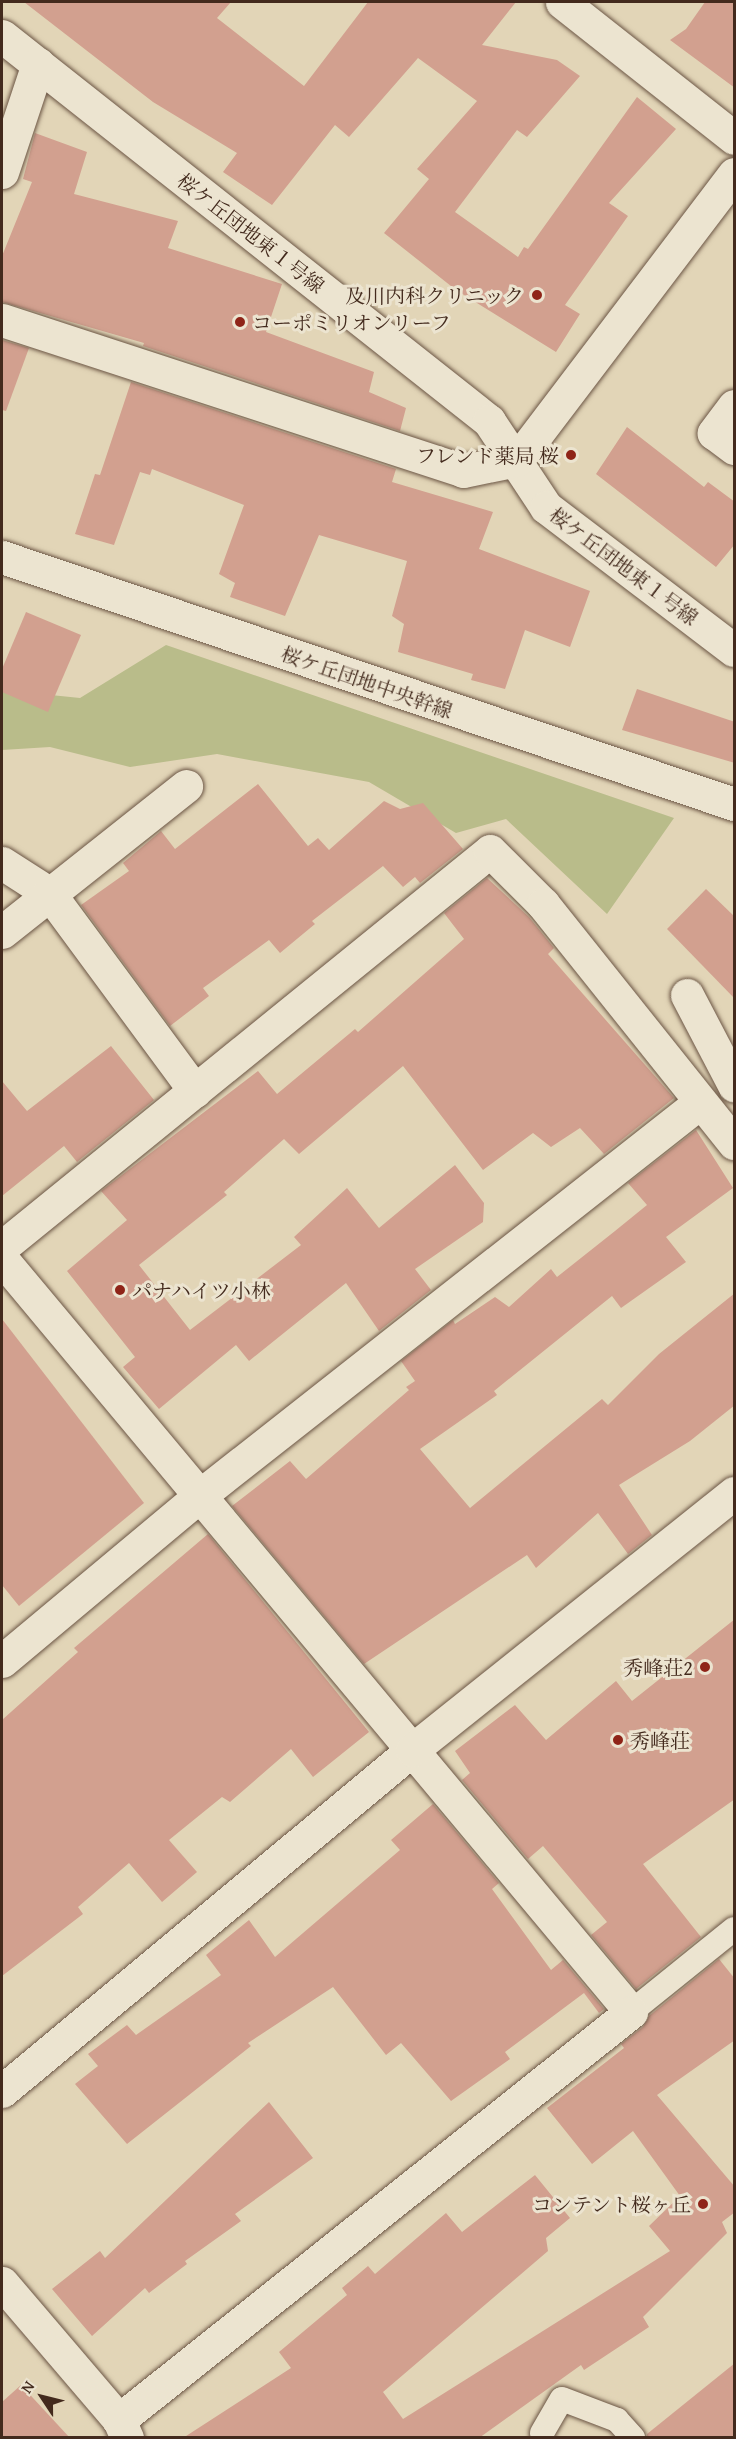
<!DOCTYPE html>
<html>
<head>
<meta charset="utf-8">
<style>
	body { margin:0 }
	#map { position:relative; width:736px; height:2439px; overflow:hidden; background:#e2d5b7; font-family:"Gentium Book Plus","Noto Serif JP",serif }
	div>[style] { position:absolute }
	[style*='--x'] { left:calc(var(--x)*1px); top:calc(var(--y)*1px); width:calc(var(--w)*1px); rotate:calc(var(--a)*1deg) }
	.green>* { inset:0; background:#b9bc8a }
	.building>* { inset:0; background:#d2a08f }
	.roads { filter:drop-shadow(0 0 2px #6b5544) drop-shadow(0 0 2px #6b5544) }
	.lane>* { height:24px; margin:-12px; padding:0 12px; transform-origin:12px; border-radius:12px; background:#ece4d0 }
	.street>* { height:33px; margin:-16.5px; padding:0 16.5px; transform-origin:16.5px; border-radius:16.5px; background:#ece4d0 }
	.secondary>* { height:33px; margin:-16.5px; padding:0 16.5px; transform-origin:16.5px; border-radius:16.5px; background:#ece4d0 }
	.dots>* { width:16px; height:16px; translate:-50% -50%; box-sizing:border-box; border:3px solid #ece4d0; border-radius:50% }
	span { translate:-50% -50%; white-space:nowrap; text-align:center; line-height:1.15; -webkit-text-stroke:6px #ece4d0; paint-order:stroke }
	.street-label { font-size:20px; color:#432a1d }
	.poi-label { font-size:20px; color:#432a1d }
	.right { translate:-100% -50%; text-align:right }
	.left { translate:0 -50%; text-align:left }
	.frame { position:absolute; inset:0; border:3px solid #432a1d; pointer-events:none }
	.north { position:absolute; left:12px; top:2367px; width:60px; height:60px; -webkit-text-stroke:4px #ece4d0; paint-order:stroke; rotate:305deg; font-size:16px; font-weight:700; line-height:24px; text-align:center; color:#432a1d }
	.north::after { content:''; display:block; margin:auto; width:21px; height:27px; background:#432a1d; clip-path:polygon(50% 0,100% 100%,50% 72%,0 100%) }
</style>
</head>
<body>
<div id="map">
	<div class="green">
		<div style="clip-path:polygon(166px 645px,674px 818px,607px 914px,506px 819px,456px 833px,369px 782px,217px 754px,130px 767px,50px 747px,2px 750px,2px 690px,80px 698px)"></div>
	</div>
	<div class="building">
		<div style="clip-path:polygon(24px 2px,231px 2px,217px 18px,304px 86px,368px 2px,516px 2px,482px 45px,557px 60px,580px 76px,527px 137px,517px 130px,455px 212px,518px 257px,524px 247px,528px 249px,637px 97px,676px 129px,609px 203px,628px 216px,565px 305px,580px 314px,556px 352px,456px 290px,384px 233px,429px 179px,417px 169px,477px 101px,418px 58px,349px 137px,335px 125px,272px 205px,223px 172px,237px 153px,153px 102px)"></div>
		<div style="clip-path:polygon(705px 2px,735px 2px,735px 88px,670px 40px,686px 29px)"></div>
		<div style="clip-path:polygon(35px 133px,87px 152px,74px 194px,178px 221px,168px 248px,282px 284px,266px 332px,374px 372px,369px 392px,406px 408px,400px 431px,143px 346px,144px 343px,2px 302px,2px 256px,32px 182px,23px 179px)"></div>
		<div style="clip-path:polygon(2px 340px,29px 348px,6px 411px,2px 410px)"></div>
		<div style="clip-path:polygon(131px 382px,396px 469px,392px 482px,493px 512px,479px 549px,590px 591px,570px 647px,525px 630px,505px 689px,471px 680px,473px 674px,398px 652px,404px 624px,392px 616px,407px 561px,319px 535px,285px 616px,230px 597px,235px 583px,219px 574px,244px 505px,152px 469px,150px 475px,140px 472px,114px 545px,75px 534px,95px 474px,100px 475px)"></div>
		<div style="clip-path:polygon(627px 427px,704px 487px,708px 482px,735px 502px,735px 544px,716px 567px,596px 474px)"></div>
		<div style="clip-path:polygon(26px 612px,81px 635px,48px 712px,2px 692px,2px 669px)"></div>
		<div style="clip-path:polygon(637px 689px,735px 722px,735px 763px,622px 730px)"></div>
		<div style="clip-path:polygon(258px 784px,308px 846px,318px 838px,329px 850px,384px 801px,400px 809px,423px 803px,463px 849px,420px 883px,415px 877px,403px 887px,383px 866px,312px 921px,315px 924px,280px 953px,269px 940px,203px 988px,209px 996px,170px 1026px,81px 905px,129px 871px,123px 863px,161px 831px,175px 849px)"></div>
		<div style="clip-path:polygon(487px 878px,529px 917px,554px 948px,548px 954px,674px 1098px,604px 1154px,580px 1128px,551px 1147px,533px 1133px,483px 1170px,403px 1066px,299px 1154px,284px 1139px,224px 1192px,227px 1195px,139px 1265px,190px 1330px,301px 1245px,294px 1237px,347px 1188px,379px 1228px,455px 1165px,484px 1203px,483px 1222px,415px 1269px,431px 1290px,379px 1331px,346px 1283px,249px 1361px,236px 1345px,159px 1409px,123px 1367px,135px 1357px,67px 1271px,127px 1220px,101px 1191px,258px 1071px,277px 1094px,355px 1029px,358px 1032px,464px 939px,444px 913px)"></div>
		<div style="clip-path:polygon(706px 889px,735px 917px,735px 999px,667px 929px)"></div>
		<div style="clip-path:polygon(111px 1046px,154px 1100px,77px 1162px,64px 1146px,2px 1196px,2px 1081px,27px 1111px)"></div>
		<div style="clip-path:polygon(696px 1130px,733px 1188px,666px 1237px,686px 1262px,621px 1308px,612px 1296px,494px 1391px,497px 1395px,420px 1449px,470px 1508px,602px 1399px,608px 1405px,659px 1354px,735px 1293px,735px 1405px,690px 1441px,619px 1485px,652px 1535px,628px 1554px,598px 1513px,536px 1568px,527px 1555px,364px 1664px,232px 1506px,290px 1461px,306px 1479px,409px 1390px,406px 1387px,415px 1381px,401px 1361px,453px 1320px,455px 1324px,495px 1297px,509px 1307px,551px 1269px,557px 1277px,615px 1231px,647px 1205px,628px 1183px)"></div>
		<div style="clip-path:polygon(2px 1319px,144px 1503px,19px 1606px,2px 1585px)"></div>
		<div style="clip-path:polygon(208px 1534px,369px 1732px,313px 1777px,291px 1749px,230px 1802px,222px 1797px,169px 1840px,197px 1872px,162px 1902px,129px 1863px,78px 1907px,83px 1914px,2px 1976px,2px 1720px,78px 1652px,74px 1648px)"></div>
		<div style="clip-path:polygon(735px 1619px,735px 1799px,643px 1864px,701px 1937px,636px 1989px,591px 1935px,607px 1922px,543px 1846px,528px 1859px,462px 1780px,470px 1773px,455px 1751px,515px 1705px,546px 1740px,616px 1681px,632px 1701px)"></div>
		<div style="clip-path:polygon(433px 1804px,499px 1883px,492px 1889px,551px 1970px,563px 1960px,604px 2009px,599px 2013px,584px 1993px,505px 2052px,510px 2059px,451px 2101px,401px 2043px,386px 2055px,333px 1987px,248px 2043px,251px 2046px,127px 2144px,75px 2084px,98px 2066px,88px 2054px,127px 2025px,136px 2035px,221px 1975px,206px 1955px,249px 1920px,275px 1957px,400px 1850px,391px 1840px)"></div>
		<div style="clip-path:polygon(719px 1959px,735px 1979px,735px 2040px,657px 2095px,735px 2187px,735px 2212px,722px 2222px,727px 2233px,643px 2317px,649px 2327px,584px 2370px,581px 2365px,479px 2438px,183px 2438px,291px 2368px,279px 2352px,347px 2295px,342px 2288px,368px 2266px,375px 2274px,446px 2213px,462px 2232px,535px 2175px,570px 2218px,546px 2238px,548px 2251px,383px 2392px,403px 2419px,670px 2251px,649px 2226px,680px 2196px,633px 2131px,592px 2164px,547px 2108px,624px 2048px,621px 2044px,643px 2027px,649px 2016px)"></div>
		<div style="clip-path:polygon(269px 2102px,313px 2158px,235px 2214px,241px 2221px,185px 2261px,187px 2264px,149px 2293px,145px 2288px,92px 2336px,52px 2289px,100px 2251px,105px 2258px)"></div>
		<div style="clip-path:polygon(735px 2363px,735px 2438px,647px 2438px,647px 2434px)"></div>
		<div style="clip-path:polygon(21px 2385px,70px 2438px,2px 2438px,2px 2402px)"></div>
	</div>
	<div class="roads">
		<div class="lane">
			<div style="--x:631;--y:2012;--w:132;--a:-38.9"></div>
			<div style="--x:542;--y:2433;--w:39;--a:-60"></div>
			<div style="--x:562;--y:2399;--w:59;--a:20.9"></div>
			<div style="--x:617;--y:2420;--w:24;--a:48"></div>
		</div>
		<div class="street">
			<div style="--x:562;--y:2;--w:219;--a:38.3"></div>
			<div style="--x:2;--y:36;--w:621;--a:38.33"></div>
			<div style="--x:489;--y:421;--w:103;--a:56.5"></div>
			<div style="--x:546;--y:507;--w:236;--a:37.3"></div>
			<div style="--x:2;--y:172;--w:114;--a:-71.6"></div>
			<div style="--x:2;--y:320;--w:485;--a:18.1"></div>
			<div style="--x:463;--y:471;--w:55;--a:-11.5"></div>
			<div style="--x:517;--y:460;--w:359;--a:-52.8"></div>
			<div style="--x:734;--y:406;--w:34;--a:127"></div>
			<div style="--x:714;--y:433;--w:25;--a:37"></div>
			<div style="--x:2;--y:863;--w:56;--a:32.6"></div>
			<div style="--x:49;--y:893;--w:246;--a:53.6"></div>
			<div style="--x:2;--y:932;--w:235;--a:-38.4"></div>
			<div style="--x:687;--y:995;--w:102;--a:62.4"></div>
			<div style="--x:2;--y:1247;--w:628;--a:-39.06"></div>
			<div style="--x:490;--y:851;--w:75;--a:45"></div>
			<div style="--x:543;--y:904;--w:306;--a:51.4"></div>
			<div style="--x:2;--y:1259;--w:981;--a:50.13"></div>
			<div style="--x:631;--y:2012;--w:655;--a:141.45"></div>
			<div style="--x:2;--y:1661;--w:256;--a:-39.9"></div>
			<div style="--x:198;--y:1497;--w:637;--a:-38.18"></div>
			<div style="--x:2;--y:2091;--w:533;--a:-39.75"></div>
			<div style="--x:412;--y:1750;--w:412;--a:-38.6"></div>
			<div style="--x:2;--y:2283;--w:180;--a:49.5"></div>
			<div style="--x:119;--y:2420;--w:20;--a:66"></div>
		</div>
		<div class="secondary">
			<div style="--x:2;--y:557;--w:773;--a:18.65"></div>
		</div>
	</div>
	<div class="dots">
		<div style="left:537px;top:295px;background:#8f2418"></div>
		<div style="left:240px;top:322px;background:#8f2418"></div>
		<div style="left:571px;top:455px;background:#8f2418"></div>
		<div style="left:120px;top:1290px;background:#8f2418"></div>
		<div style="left:705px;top:1667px;background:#8f2418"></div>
		<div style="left:618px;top:1740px;background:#8f2418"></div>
		<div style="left:703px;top:2204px;background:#8f2418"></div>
	</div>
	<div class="street-label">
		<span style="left:251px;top:233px;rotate:38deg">桜ケ丘団地東１号線</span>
		<span style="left:624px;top:566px;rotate:37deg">桜ケ丘団地東１号線</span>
		<span style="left:367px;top:682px;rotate:19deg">桜ケ丘団地中央幹線</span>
	</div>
	<div class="poi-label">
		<span class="right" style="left:524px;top:295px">及川内科クリニック</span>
		<span class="left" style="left:252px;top:322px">コーポミリオンリーフ</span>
		<span class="right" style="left:559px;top:455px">フレンド薬局 桜</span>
		<span class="left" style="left:132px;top:1290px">パナハイツ小林</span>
		<span class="right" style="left:693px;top:1667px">秀峰荘2</span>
		<span class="left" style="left:630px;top:1740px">秀峰荘</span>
		<span class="right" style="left:691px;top:2204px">コンテント桜ヶ丘</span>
	</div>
	<div class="frame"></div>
	<div class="north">N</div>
</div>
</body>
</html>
